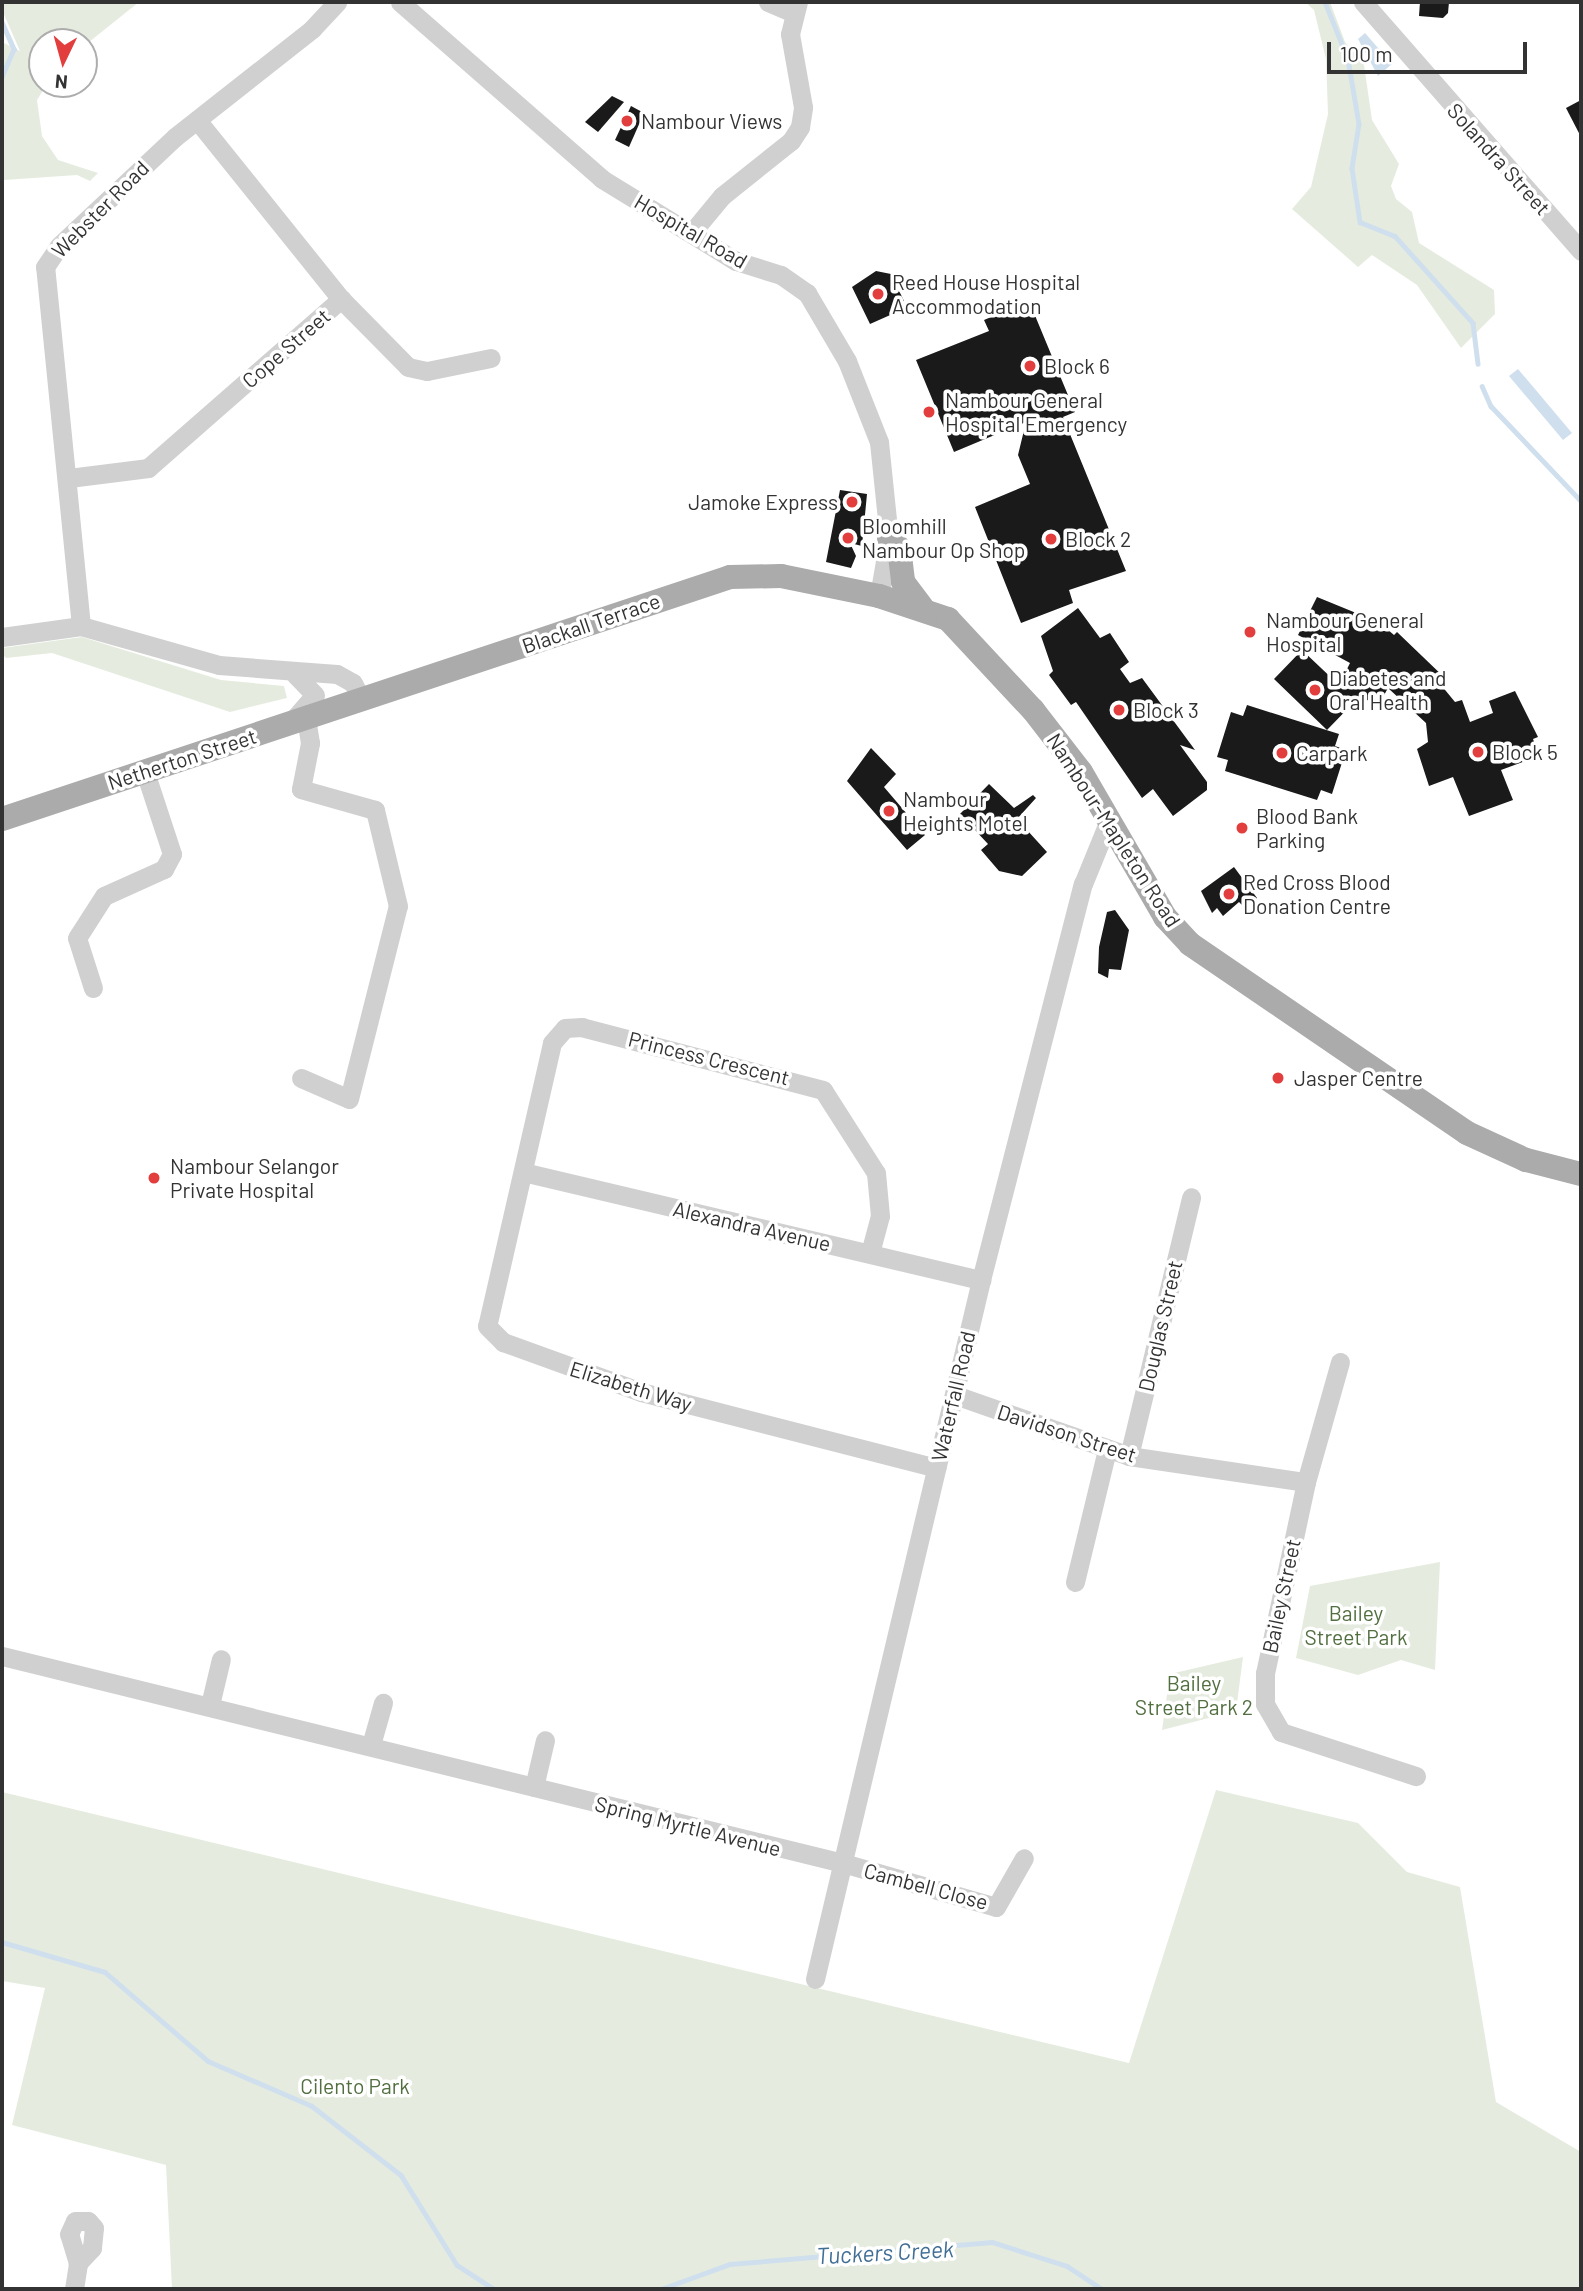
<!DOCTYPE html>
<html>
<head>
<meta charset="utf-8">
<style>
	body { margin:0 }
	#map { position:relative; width:1583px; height:2291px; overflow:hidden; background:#fff; font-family:Barlow,sans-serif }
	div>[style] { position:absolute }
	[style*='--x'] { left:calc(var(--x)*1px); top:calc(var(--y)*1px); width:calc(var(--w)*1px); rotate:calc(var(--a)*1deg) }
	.green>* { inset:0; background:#e5ecdf }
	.water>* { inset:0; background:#d0dfed }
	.stream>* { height:4.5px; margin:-2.25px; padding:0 2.25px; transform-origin:2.25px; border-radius:2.25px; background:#d0dfed }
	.building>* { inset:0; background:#1a1a1a }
	.minor>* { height:19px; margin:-9.5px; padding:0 9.5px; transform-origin:9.5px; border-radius:9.5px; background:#d0d0d0 }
	.major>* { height:24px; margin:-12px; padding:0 12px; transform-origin:12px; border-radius:12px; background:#ababab }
	.dots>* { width:19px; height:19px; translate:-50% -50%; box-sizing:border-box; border:4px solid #fff; border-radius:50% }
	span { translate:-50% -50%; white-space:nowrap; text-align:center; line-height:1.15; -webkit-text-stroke:7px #fff; paint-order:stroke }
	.poi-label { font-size:21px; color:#333 }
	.left { translate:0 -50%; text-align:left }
	.right { translate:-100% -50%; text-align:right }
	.street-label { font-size:21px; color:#333 }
	.park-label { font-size:21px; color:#526f40 }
	.water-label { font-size:23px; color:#416e95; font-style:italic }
	.frame { position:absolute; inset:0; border:4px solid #333; pointer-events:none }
	.north { position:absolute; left:28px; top:28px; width:70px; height:70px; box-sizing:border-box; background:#fff; border:2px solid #adadad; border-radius:50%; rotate:185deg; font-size:19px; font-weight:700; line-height:28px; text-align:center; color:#333 }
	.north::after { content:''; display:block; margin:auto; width:24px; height:32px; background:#e23e3d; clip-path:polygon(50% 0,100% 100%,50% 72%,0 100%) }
	.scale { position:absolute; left:1327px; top:42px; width:200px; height:32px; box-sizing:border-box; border:4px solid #333; border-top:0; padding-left:9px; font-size:21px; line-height:24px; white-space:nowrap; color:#333; -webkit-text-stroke:5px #fff; paint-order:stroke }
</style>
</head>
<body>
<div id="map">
	<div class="green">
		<div style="clip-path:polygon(4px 2px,139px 2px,84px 46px,42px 42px,42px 84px,47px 84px,37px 100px,42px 136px,58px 160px,98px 173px,90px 181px,77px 175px,4px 180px,2px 42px,20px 51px,2px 10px)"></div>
		<div style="clip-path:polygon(1305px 2px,1330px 2px,1345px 42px,1364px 65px,1372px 120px,1399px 164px,1391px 186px,1396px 199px,1412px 212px,1419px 243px,1494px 290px,1495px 314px,1461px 348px,1417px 285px,1372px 255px,1358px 267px,1292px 209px,1311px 187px,1328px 114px,1326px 59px,1314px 10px)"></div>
		<div style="clip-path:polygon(82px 637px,221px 680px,284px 686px,287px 698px,230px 712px,52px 653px,6px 658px,2px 654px,2px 648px)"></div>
		<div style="clip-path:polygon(1440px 1562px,1435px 1670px,1401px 1660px,1358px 1675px,1296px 1658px,1310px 1586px)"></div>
		<div style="clip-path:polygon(1243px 1657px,1236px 1711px,1162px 1730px,1170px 1674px)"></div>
		<div style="clip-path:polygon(1216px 1790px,1358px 1823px,1407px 1872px,1460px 1887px,1496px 2102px,1581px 2152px,1581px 2289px,172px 2289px,166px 2165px,12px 2125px,45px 1988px,2px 1981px,2px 1792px,1129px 2063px)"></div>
	</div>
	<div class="water">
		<div style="clip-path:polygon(1365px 33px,1392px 64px,1378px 76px,1358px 39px)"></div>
		<div style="clip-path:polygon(1518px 369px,1572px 433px,1563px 440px,1509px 376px)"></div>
	</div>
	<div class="stream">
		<div style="--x:1325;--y:2;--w:61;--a:68"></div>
		<div style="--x:1348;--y:59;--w:66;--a:80.4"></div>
		<div style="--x:1359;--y:124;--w:45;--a:99"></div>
		<div style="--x:1352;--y:168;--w:55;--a:81.6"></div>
		<div style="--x:1360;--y:222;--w:38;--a:22"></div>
		<div style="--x:1395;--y:236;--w:117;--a:48.1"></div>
		<div style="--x:1473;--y:323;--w:41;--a:83"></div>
		<div style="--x:2;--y:22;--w:30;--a:66"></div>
		<div style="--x:14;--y:49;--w:30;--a:113"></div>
		<div style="--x:1482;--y:386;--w:22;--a:66"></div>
		<div style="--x:1491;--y:406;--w:131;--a:46.5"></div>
		<div style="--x:2;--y:1942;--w:107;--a:16.2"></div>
		<div style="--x:105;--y:1972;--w:136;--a:40.8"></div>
		<div style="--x:208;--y:2061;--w:113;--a:23.4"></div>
		<div style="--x:312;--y:2106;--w:113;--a:37.8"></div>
		<div style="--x:401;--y:2175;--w:106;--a:58.1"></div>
		<div style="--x:457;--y:2265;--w:44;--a:33"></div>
		<div style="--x:661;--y:2289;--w:73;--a:-19.9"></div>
		<div style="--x:730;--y:2264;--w:263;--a:-4.8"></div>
		<div style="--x:992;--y:2242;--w:79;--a:17.7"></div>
		<div style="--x:1067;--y:2266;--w:42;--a:33.3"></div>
	</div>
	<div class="building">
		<div style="clip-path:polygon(1420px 2px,1449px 2px,1448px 13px,1443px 18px,1419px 16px)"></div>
		<div style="clip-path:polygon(612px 96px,624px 102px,598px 132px,585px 122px)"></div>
		<div style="clip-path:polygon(1581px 100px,1581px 137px,1566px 108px)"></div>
		<div style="clip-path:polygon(631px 106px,644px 113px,629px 147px,615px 140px)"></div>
		<div style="clip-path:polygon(876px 271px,891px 274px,904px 301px,894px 306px,897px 312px,870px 324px,852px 287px)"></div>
		<div style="clip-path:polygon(1029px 301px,1075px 412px,1063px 417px,1126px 571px,1069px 590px,1073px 603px,1021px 623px,975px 507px,1030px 484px,1018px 455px,1026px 422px,954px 452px,916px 360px,989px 331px,984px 320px)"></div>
		<div style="clip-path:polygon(840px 490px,867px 494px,862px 546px,850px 543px,856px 556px,851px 568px,826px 562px)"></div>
		<div style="clip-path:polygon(1317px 597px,1361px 615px,1358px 620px,1375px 629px,1381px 624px,1394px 635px,1397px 632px,1447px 680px,1441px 685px,1455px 702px,1462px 700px,1470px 722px,1493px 713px,1489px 701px,1515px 691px,1538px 737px,1533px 739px,1539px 756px,1501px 770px,1513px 800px,1469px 816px,1453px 777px,1429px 786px,1417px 749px,1428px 742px,1426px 723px,1388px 688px,1378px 706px,1360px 696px,1327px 730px,1274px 679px,1302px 650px,1339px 685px,1350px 663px,1298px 635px)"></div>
		<div style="clip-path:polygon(1078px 608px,1100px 638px,1110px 633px,1129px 662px,1120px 669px,1130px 683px,1142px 678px,1195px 750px,1180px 745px,1207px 782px,1207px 790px,1173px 816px,1153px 789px,1142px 798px,1076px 702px,1071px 705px,1049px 675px,1053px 671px,1041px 636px)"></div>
		<div style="clip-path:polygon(1247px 705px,1339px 734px,1335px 746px,1346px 750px,1332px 794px,1321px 790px,1317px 800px,1225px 771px,1228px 760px,1217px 757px,1231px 712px,1243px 716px)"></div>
		<div style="clip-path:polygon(871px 748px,896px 774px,884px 787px,925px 835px,907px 850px,847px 781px)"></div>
		<div style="clip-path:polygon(989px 784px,1014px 808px,1033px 795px,1036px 798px,1017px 819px,1047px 852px,1022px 876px,999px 871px,981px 850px,988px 844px,960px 814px)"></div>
		<div style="clip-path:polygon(1234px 867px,1257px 898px,1245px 908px,1239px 902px,1223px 916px,1217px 908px,1212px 913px,1201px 891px)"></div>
		<div style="clip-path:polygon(1115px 910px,1129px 930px,1121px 970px,1109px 969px,1108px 978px,1098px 973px,1099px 947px,1107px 912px)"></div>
	</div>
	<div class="minor">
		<div style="--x:400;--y:2;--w:269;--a:41.2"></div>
		<div style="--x:602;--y:179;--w:157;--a:31.5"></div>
		<div style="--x:736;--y:261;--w:47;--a:17.3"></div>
		<div style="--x:781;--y:275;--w:32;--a:35"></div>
		<div style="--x:807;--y:293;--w:79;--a:59.5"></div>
		<div style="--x:847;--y:361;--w:87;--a:68.4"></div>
		<div style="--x:879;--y:442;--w:97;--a:84.1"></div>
		<div style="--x:889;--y:538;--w:59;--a:99.8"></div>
		<div style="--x:768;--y:2;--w:28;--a:23"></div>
		<div style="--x:1363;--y:2;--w:331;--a:48.8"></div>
		<div style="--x:197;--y:120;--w:230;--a:51.2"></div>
		<div style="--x:341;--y:299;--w:95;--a:45.4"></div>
		<div style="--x:408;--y:367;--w:19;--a:12"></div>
		<div style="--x:427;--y:371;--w:65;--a:-11.5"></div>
		<div style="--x:693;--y:231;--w:45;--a:-50.4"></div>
		<div style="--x:722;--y:196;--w:88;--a:-38.6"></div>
		<div style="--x:791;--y:141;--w:17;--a:-57"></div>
		<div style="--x:800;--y:127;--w:20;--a:-81"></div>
		<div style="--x:803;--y:107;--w:74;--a:-100.1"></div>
		<div style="--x:790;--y:34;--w:33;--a:-76"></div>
		<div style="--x:69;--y:478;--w:80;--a:-7.2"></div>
		<div style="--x:148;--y:468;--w:257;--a:-41.2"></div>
		<div style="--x:81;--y:626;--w:361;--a:-95.7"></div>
		<div style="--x:45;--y:267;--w:25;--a:-56"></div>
		<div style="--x:59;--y:246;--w:159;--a:-43.2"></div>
		<div style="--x:175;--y:137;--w:174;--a:-38.2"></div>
		<div style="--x:312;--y:29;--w:37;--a:-47"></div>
		<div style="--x:2;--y:637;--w:80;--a:-7.9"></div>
		<div style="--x:81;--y:626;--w:143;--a:15.8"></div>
		<div style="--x:219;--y:665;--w:118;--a:4.4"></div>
		<div style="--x:337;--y:674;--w:18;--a:29"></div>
		<div style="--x:353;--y:683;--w:18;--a:63"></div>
		<div style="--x:293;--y:720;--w:33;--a:-49"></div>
		<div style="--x:315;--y:695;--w:28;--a:-134"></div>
		<div style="--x:93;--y:988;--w:52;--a:-107.7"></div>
		<div style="--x:77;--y:938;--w:50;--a:-57.3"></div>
		<div style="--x:104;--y:896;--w:66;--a:-24.2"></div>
		<div style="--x:164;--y:869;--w:17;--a:-62"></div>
		<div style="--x:172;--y:854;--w:86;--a:-108.2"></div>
		<div style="--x:301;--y:1078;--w:52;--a:23.6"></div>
		<div style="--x:349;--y:1099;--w:199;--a:-75.8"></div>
		<div style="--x:398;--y:906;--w:99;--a:-103.5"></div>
		<div style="--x:375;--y:810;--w:77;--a:-164.2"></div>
		<div style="--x:301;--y:789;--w:47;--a:-78.9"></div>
		<div style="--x:310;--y:743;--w:24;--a:-99"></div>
		<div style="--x:523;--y:1172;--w:471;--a:13.3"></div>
		<div style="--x:870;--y:1253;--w:38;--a:-75"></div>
		<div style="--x:880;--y:1216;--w:43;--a:-95.3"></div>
		<div style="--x:876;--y:1173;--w:98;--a:-122.6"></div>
		<div style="--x:823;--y:1090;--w:249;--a:-165.4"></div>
		<div style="--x:582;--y:1027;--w:17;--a:177"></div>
		<div style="--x:565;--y:1028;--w:20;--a:131"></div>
		<div style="--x:552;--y:1043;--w:290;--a:102.9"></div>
		<div style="--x:487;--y:1326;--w:23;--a:45"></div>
		<div style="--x:503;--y:1342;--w:147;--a:19.9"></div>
		<div style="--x:641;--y:1392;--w:305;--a:14.4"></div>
		<div style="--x:1340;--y:1362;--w:125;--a:105.8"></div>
		<div style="--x:1306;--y:1482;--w:195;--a:102.1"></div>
		<div style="--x:1265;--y:1673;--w:31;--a:90"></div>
		<div style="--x:1265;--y:1704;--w:32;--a:60"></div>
		<div style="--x:1281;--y:1732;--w:142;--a:18.1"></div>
		<div style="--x:955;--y:1395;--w:184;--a:19.3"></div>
		<div style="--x:1129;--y:1456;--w:179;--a:8.4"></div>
		<div style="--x:1129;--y:1456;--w:266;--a:-76.5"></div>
		<div style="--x:1075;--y:1582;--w:136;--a:-76.4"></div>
		<div style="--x:2;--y:1656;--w:866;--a:13.83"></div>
		<div style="--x:843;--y:1863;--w:159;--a:16"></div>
		<div style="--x:996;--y:1907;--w:56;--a:-60.3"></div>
		<div style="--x:210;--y:1705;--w:47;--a:-76.6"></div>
		<div style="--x:371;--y:1745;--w:44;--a:-74.1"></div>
		<div style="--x:534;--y:1787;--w:48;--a:-76.8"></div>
		<div style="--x:815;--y:1979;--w:718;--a:-76.64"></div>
		<div style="--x:981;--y:1280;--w:409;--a:-75.6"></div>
		<div style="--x:1083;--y:884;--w:71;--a:-67.8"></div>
		<div style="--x:74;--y:2289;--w:26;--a:-81"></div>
		<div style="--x:78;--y:2263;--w:30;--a:-107"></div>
		<div style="--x:69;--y:2234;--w:14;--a:-65"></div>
		<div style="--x:75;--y:2221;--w:13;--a:0"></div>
		<div style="--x:88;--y:2221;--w:9;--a:49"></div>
		<div style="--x:94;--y:2228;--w:20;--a:96"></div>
		<div style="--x:92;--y:2248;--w:21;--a:133"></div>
	</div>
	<div class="major">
		<div style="--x:889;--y:538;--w:14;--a:45"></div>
		<div style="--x:899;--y:548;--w:34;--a:83"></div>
		<div style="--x:903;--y:582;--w:31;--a:53"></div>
		<div style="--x:2;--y:819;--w:767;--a:-18.39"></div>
		<div style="--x:730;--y:577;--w:51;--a:-1.1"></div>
		<div style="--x:781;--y:576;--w:100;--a:11.5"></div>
		<div style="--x:879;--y:596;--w:73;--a:18.4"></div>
		<div style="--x:948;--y:619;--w:125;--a:47"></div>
		<div style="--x:1033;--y:710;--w:78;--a:52.3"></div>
		<div style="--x:1081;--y:772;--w:168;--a:59.9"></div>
		<div style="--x:1165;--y:917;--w:37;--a:47"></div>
		<div style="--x:1190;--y:944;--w:335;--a:34.3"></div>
		<div style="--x:1467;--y:1133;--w:65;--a:24.6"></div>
		<div style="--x:1526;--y:1160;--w:57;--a:14.3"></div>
	</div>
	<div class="dots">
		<div style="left:627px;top:121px;background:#e23e3d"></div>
		<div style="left:878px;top:294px;background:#e23e3d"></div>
		<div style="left:1030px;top:366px;background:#e23e3d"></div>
		<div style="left:929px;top:412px;background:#e23e3d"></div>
		<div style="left:852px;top:502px;background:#e23e3d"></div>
		<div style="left:848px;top:538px;background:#e23e3d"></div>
		<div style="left:1051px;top:539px;background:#e23e3d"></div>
		<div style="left:1250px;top:632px;background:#e23e3d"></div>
		<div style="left:1315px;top:690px;background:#e23e3d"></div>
		<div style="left:1119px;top:710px;background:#e23e3d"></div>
		<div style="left:1478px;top:752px;background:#e23e3d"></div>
		<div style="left:1282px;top:753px;background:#e23e3d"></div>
		<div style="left:889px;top:811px;background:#e23e3d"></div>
		<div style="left:1242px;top:828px;background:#e23e3d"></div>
		<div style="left:1229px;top:894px;background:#e23e3d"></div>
		<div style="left:1278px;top:1078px;background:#e23e3d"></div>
		<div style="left:154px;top:1178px;background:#e23e3d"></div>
	</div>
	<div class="poi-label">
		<span class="left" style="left:641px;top:121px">Nambour Views</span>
		<span class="left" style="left:892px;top:294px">Reed House Hospital<br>Accommodation</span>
		<span class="left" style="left:1044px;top:366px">Block 6</span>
		<span class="left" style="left:945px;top:412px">Nambour General<br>Hospital Emergency</span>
		<span class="right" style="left:838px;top:502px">Jamoke Express</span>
		<span class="left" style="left:862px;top:538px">Bloomhill<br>Nambour Op Shop</span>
		<span class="left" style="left:1065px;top:539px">Block 2</span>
		<span class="left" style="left:1266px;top:632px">Nambour General<br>Hospital</span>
		<span class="left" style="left:1329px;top:690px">Diabetes and<br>Oral Health</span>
		<span class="left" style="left:1133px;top:710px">Block 3</span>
		<span class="left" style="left:1492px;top:752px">Block 5</span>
		<span class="left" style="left:1296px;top:753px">Carpark</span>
		<span class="left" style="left:903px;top:811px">Nambour<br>Heights Motel</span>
		<span class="left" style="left:1256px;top:828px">Blood Bank<br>Parking</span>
		<span class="left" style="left:1243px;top:894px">Red Cross Blood<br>Donation Centre</span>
		<span class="left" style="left:1294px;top:1078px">Jasper Centre</span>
		<span class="left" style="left:170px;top:1178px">Nambour Selangor<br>Private Hospital</span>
	</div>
	<div class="street-label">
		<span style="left:1499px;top:159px;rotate:48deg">Solandra Street</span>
		<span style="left:100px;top:209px;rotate:-45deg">Webster Road</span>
		<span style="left:691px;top:231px;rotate:30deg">Hospital Road</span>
		<span style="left:286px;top:348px;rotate:-41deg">Cope Street</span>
		<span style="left:591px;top:623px;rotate:-19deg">Blackall Terrace</span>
		<span style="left:182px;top:759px;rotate:-18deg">Netherton Street</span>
		<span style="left:1114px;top:830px;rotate:57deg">Nambour-Mapleton Road</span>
		<span style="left:709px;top:1058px;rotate:14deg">Princess Crescent</span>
		<span style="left:752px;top:1226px;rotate:13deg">Alexandra Avenue</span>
		<span style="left:1160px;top:1326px;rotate:-77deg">Douglas Street</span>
		<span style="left:631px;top:1386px;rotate:17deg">Elizabeth Way</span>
		<span style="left:953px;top:1396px;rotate:-77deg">Waterfall Road</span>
		<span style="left:1067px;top:1433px;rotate:18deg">Davidson Street</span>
		<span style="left:1281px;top:1596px;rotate:-78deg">Bailey Street</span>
		<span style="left:688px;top:1826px;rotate:14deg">Spring Myrtle Avenue</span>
		<span style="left:926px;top:1886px;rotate:15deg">Cambell Close</span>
	</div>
	<div class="park-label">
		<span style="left:1356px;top:1625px">Bailey<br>Street Park</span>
		<span style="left:1194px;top:1695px">Bailey<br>Street Park 2</span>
		<span style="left:355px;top:2086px">Cilento Park</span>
	</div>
	<div class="water-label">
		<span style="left:885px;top:2252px;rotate:-3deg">Tuckers Creek</span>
	</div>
	<div class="frame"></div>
	<div class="north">N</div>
	<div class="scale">100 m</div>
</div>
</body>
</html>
